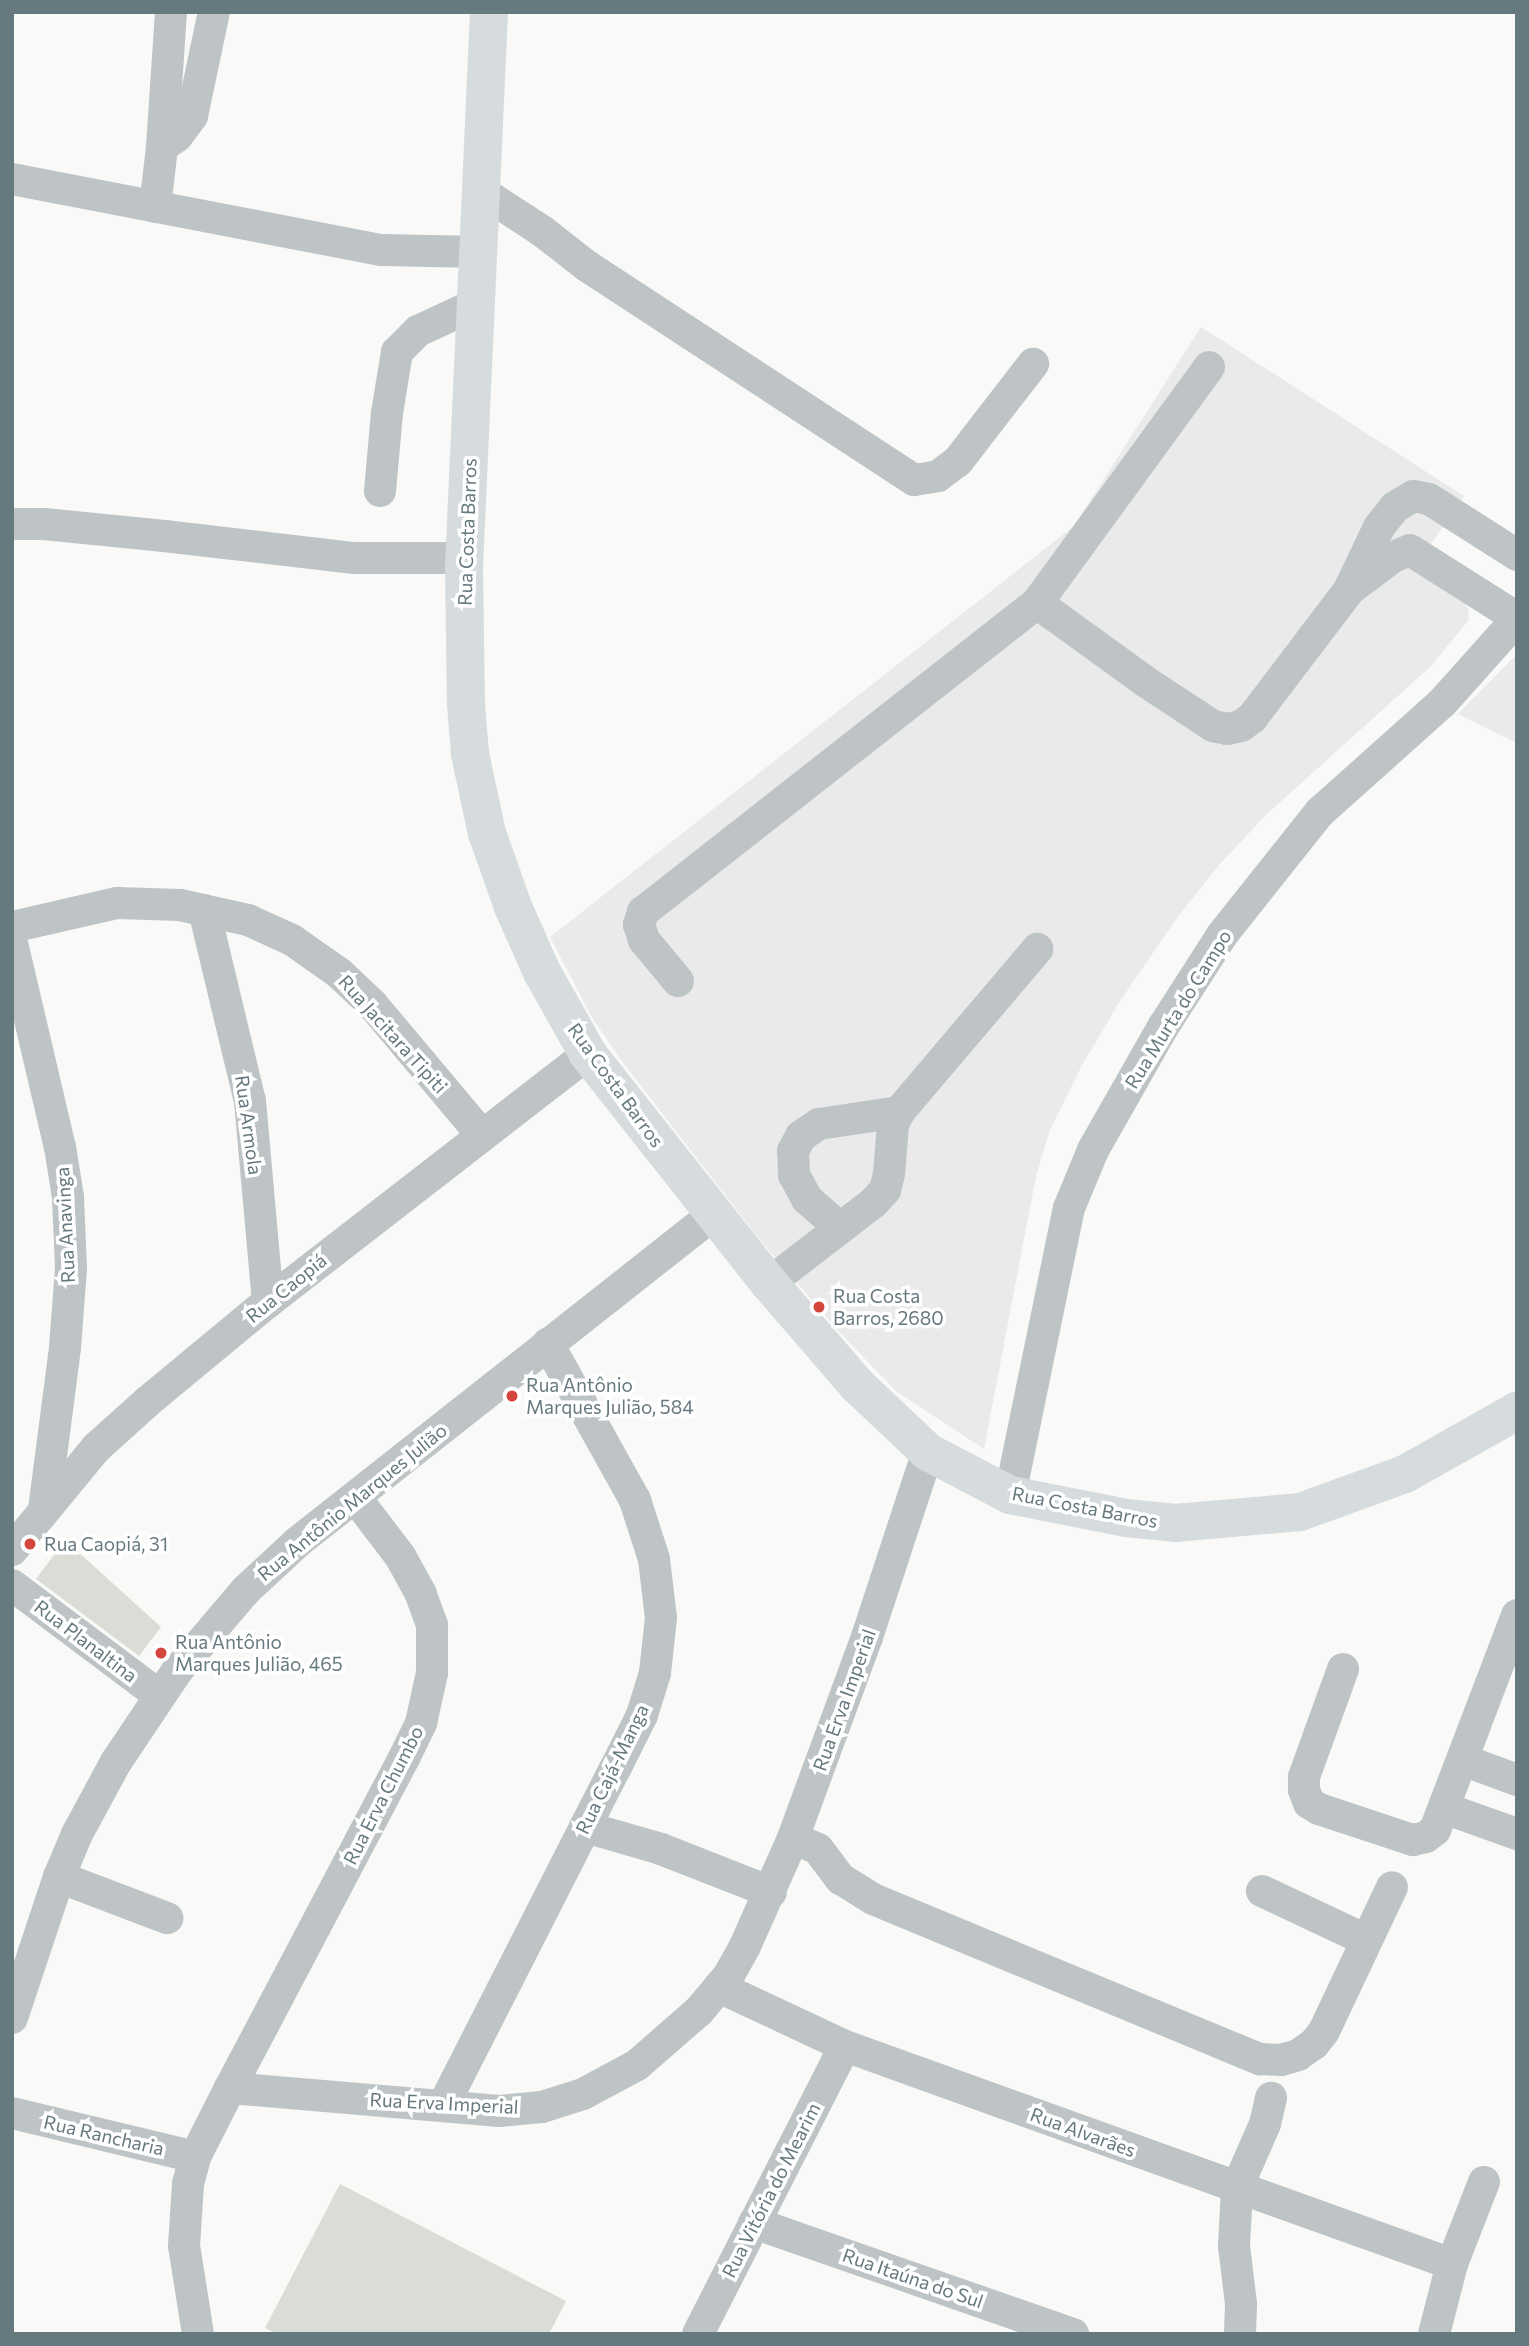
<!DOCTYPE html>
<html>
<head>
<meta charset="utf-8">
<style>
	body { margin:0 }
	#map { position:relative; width:1529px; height:2346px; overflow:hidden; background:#f9f9f7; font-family:Commissioner,sans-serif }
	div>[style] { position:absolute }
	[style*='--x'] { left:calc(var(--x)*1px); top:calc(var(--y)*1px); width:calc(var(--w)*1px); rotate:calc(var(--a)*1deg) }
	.built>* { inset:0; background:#eaeaea }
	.green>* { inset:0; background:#daddd6 }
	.minor>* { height:32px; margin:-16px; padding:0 16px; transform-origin:16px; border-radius:16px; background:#bec4c6 }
	.major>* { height:38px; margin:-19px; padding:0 19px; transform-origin:19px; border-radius:19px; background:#d6dbdd }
	.dots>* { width:19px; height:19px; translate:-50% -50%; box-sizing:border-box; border:4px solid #fff; border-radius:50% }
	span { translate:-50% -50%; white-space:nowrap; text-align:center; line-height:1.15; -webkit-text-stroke:7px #fff; paint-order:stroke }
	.street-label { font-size:19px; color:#66797f }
	.poi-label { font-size:19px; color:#66797f }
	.left { translate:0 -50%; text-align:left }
	.frame { position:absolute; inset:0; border:14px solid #66797f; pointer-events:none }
</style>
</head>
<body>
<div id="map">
	<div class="built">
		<div style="clip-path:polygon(1201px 327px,1464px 496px,1419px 562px,1447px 582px,1468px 608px,1469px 620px,1430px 667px,1267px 814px,1219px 865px,1179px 915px,1120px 1001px,1081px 1067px,1050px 1130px,1036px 1176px,984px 1449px,897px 1392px,843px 1336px,759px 1239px,621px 1060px,591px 1016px,550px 937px,1074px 526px)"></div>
		<div style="clip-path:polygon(1517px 654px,1517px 743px,1458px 714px)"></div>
	</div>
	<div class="green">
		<div style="clip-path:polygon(65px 1540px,161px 1627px,139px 1656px,36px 1579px)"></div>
		<div style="clip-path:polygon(340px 2184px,566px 2301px,549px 2334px,277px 2334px,265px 2328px)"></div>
	</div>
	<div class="minor">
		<div style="--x:162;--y:147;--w:19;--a:-36"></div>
		<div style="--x:177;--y:136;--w:25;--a:-53"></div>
		<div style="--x:192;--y:116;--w:106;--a:-78.1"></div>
		<div style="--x:12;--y:179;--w:376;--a:10.9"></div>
		<div style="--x:381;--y:250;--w:98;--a:1.2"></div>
		<div style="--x:482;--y:192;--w:72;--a:33"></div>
		<div style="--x:542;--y:231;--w:57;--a:37.9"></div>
		<div style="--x:587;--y:266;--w:391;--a:33.2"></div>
		<div style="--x:914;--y:480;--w:24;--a:-9"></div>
		<div style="--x:938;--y:476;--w:25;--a:-37"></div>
		<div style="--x:958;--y:461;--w:123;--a:-52.3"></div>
		<div style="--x:155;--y:207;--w:60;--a:-83.3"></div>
		<div style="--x:162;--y:147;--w:135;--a:-86.2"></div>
		<div style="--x:380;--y:491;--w:78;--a:-84.9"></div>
		<div style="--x:387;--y:413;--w:62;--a:-80.7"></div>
		<div style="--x:397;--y:352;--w:30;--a:-45"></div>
		<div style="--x:418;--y:331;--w:64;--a:-25"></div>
		<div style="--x:12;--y:524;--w:32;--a:0"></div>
		<div style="--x:44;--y:524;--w:121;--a:5.7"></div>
		<div style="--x:164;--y:536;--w:192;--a:6.6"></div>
		<div style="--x:355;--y:558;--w:110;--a:0"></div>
		<div style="--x:1353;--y:587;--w:50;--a:-36.9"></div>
		<div style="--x:1393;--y:557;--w:18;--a:-22"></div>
		<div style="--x:1410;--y:550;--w:127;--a:32.4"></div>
		<div style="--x:1037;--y:603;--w:135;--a:35.9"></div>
		<div style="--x:1146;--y:682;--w:80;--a:33.3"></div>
		<div style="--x:1213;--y:726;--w:14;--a:12"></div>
		<div style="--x:1227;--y:729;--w:14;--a:-12"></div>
		<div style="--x:1241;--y:726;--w:14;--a:-36"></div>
		<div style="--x:1252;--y:718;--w:161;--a:-52.8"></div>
		<div style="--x:1349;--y:590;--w:70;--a:-64.5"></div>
		<div style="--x:1379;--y:527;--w:26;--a:-51"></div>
		<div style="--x:1395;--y:507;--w:21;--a:-31"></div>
		<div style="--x:1413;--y:496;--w:16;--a:11"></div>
		<div style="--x:1429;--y:499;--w:104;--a:32.5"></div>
		<div style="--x:204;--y:910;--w:196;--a:76.5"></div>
		<div style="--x:250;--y:1101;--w:202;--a:84.9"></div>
		<div style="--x:12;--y:927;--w:108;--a:-12.9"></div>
		<div style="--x:117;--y:903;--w:63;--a:1.8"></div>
		<div style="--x:180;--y:905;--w:70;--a:12.4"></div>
		<div style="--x:248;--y:920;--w:48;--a:24.4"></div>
		<div style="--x:292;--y:940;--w:57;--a:35.1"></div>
		<div style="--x:339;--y:973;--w:45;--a:43.2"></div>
		<div style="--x:372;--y:1004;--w:170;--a:50"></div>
		<div style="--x:12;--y:943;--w:210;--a:76.8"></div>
		<div style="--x:60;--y:1147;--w:51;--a:80.9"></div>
		<div style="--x:68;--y:1197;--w:71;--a:87.6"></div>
		<div style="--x:71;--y:1268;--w:80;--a:94.3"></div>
		<div style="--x:65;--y:1348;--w:163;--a:97.4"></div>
		<div style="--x:678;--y:981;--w:53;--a:-129.7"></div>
		<div style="--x:644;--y:940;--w:16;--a:-108"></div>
		<div style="--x:639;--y:925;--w:14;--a:-73"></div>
		<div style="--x:643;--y:912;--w:501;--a:-38.11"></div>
		<div style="--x:1037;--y:603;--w:292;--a:-53.9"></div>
		<div style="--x:840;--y:1228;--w:44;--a:-138.7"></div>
		<div style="--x:807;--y:1199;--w:27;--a:-118"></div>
		<div style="--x:794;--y:1175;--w:24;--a:-92"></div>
		<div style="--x:793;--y:1151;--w:17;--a:-62"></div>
		<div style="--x:801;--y:1136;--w:22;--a:-34"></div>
		<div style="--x:819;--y:1124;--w:81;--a:-8.5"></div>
		<div style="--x:769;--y:1283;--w:131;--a:-37.6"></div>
		<div style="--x:873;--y:1203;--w:18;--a:-47"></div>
		<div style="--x:885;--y:1190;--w:16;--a:-76"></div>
		<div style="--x:889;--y:1174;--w:50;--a:-85.4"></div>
		<div style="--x:893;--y:1124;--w:13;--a:-63"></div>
		<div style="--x:899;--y:1112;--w:214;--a:-49.7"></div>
		<div style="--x:1010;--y:1495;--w:293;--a:-78.4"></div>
		<div style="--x:1069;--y:1208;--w:63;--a:-67.5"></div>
		<div style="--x:1093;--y:1150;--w:142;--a:-60.4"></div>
		<div style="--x:1163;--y:1027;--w:109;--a:-57.3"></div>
		<div style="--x:1222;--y:935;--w:157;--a:-51.5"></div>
		<div style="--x:1320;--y:812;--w:164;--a:-41.8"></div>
		<div style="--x:1442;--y:703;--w:113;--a:-48.2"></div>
		<div style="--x:12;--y:1550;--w:132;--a:-50.5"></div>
		<div style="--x:96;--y:1448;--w:69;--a:-42"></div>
		<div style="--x:147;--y:1402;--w:157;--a:-39.6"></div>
		<div style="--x:268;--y:1302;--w:405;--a:-37.8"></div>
		<div style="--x:12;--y:1585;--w:185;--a:36.9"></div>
		<div style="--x:1343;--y:1669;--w:115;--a:109.9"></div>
		<div style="--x:1304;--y:1777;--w:13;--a:90"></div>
		<div style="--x:1304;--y:1790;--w:14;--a:69"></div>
		<div style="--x:1309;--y:1803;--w:12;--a:31"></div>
		<div style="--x:1319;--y:1809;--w:99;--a:18.3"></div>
		<div style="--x:1413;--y:1840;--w:13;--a:-13"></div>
		<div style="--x:1426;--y:1837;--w:11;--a:-38"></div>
		<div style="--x:1435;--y:1830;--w:230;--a:-69.1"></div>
		<div style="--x:1463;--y:1760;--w:58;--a:20.3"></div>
		<div style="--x:1444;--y:1808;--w:77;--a:19.6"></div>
		<div style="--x:585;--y:1827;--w:79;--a:16.1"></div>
		<div style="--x:661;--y:1849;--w:118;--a:21.4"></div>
		<div style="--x:793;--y:1838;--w:27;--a:24"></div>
		<div style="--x:818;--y:1849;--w:38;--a:53"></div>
		<div style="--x:841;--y:1879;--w:38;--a:32"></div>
		<div style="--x:873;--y:1899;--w:419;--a:22.5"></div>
		<div style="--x:1260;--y:2059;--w:21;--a:3"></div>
		<div style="--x:1281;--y:2060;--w:18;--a:-16"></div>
		<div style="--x:1298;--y:2055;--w:19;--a:-35"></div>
		<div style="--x:1314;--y:2044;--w:16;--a:-52"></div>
		<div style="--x:1324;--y:2031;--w:159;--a:-64.7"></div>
		<div style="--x:59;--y:1877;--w:116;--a:20.8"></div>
		<div style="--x:1262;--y:1891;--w:115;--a:25.2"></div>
		<div style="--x:719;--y:1987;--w:139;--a:25.1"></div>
		<div style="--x:845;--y:2046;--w:645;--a:19.76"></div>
		<div style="--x:12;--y:2018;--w:149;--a:-71.6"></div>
		<div style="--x:59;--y:1877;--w:47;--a:-67.3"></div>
		<div style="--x:77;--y:1834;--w:82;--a:-61.6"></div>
		<div style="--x:116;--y:1762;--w:110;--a:-56.2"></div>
		<div style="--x:177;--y:1671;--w:106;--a:-49.6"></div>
		<div style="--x:246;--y:1590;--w:72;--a:-42.8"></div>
		<div style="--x:299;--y:1541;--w:528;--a:-38.24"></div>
		<div style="--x:230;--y:2088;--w:375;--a:-62.2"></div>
		<div style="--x:405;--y:1756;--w:37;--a:-64"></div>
		<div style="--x:421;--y:1723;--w:51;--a:-77.6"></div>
		<div style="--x:432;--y:1673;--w:48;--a:-90"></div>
		<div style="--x:432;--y:1625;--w:33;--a:-110"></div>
		<div style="--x:421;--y:1594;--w:43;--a:-118.9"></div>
		<div style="--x:400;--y:1556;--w:74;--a:-127.3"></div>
		<div style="--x:443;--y:2106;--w:378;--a:-63"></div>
		<div style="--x:615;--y:1769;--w:60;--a:-63.4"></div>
		<div style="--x:642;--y:1715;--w:44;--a:-72.8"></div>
		<div style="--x:655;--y:1673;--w:55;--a:-83.8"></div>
		<div style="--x:661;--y:1618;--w:59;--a:-96.8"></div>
		<div style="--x:654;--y:1559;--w:62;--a:-107.9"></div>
		<div style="--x:635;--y:1500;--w:179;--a:-119.1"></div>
		<div style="--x:12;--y:2113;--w:188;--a:13.5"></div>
		<div style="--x:754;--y:2223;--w:338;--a:19.2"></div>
		<div style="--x:198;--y:2334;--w:89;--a:-99"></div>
		<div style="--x:184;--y:2246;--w:62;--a:-86.3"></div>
		<div style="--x:188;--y:2184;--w:28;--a:-75"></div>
		<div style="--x:195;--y:2157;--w:77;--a:-63.1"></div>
		<div style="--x:230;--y:2088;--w:270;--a:4.9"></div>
		<div style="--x:499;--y:2111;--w:43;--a:-5.3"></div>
		<div style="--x:542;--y:2107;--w:43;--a:-17.6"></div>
		<div style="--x:583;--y:2094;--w:61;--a:-28.2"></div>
		<div style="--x:637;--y:2065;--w:82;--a:-41.1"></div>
		<div style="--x:699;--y:2011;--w:47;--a:-50.2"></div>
		<div style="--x:729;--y:1975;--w:33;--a:-61"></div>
		<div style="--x:745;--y:1946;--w:118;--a:-66"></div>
		<div style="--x:793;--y:1838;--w:214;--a:-69.8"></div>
		<div style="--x:867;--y:1637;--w:195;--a:-71.8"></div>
		<div style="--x:698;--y:2334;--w:323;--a:-63"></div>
		<div style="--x:1240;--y:2334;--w:30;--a:-88"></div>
		<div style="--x:1241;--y:2304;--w:58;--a:-96.9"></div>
		<div style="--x:1234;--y:2246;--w:58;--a:-87"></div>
		<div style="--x:1237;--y:2188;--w:70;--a:-66.4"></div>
		<div style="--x:1265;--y:2124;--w:27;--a:-77"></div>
		<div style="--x:1434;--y:2334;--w:72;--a:-75.6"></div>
		<div style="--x:1452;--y:2264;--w:88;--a:-68.7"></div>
	</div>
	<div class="major">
		<div style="--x:489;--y:12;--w:555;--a:92.58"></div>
		<div style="--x:464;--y:566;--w:138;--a:89.2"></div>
		<div style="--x:466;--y:704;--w:50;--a:85.4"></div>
		<div style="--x:470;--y:754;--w:81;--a:77.9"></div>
		<div style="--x:487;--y:833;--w:78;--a:70.6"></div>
		<div style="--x:513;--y:907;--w:71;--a:66"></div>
		<div style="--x:542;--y:972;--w:94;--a:60.7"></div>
		<div style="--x:588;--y:1054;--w:292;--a:51.7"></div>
		<div style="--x:769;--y:1283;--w:135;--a:49.2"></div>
		<div style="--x:857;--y:1385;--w:98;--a:43.3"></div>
		<div style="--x:928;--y:1452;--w:93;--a:27.7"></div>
		<div style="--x:1010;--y:1495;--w:118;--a:11.2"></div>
		<div style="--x:1126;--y:1518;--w:49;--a:5.8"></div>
		<div style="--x:1175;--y:1523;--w:125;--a:-5"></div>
		<div style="--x:1300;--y:1512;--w:112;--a:-19.9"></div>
		<div style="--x:1405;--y:1474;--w:129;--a:-29.4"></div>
	</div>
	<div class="dots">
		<div style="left:819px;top:1307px;background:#d4453c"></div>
		<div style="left:512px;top:1396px;background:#d4453c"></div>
		<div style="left:30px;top:1544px;background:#d4453c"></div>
		<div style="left:161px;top:1653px;background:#d4453c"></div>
	</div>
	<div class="street-label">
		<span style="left:467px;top:532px;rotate:-88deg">Rua Costa Barros</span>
		<span style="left:1178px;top:1009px;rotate:-58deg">Rua Murta do Campo</span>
		<span style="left:393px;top:1034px;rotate:48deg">Rua Jacitara Tipiti</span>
		<span style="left:616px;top:1085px;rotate:54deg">Rua Costa Barros</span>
		<span style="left:249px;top:1125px;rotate:82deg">Rua Armola</span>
		<span style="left:65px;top:1225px;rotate:-93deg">Rua Anavinga</span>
		<span style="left:286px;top:1288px;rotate:-39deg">Rua Caopiá</span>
		<span style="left:352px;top:1502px;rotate:-39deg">Rua Antônio Marques Julião</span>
		<span style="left:1085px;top:1507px;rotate:11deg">Rua Costa Barros</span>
		<span style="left:86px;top:1641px;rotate:37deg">Rua Planaltina</span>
		<span style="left:844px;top:1700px;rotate:-70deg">Rua Erva Imperial</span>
		<span style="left:612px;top:1769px;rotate:-64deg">Rua Cajá-Manga</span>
		<span style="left:383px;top:1795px;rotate:-63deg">Rua Erva Chumbo</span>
		<span style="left:444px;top:2103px;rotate:3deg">Rua Erva Imperial</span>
		<span style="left:1083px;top:2132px;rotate:20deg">Rua Alvarães</span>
		<span style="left:104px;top:2135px;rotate:13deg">Rua Rancharia</span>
		<span style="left:771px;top:2190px;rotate:-63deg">Rua Vitória do Mearim</span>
		<span style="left:913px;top:2278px;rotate:19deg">Rua Itaúna do Sul</span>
	</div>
	<div class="poi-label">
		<span class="left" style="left:833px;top:1307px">Rua Costa<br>Barros, 2680</span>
		<span class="left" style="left:526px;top:1396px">Rua Antônio<br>Marques Julião, 584</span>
		<span class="left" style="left:44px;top:1544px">Rua Caopiá, 31</span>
		<span class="left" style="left:175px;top:1653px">Rua Antônio<br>Marques Julião, 465</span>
	</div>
	<div class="frame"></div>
</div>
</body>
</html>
